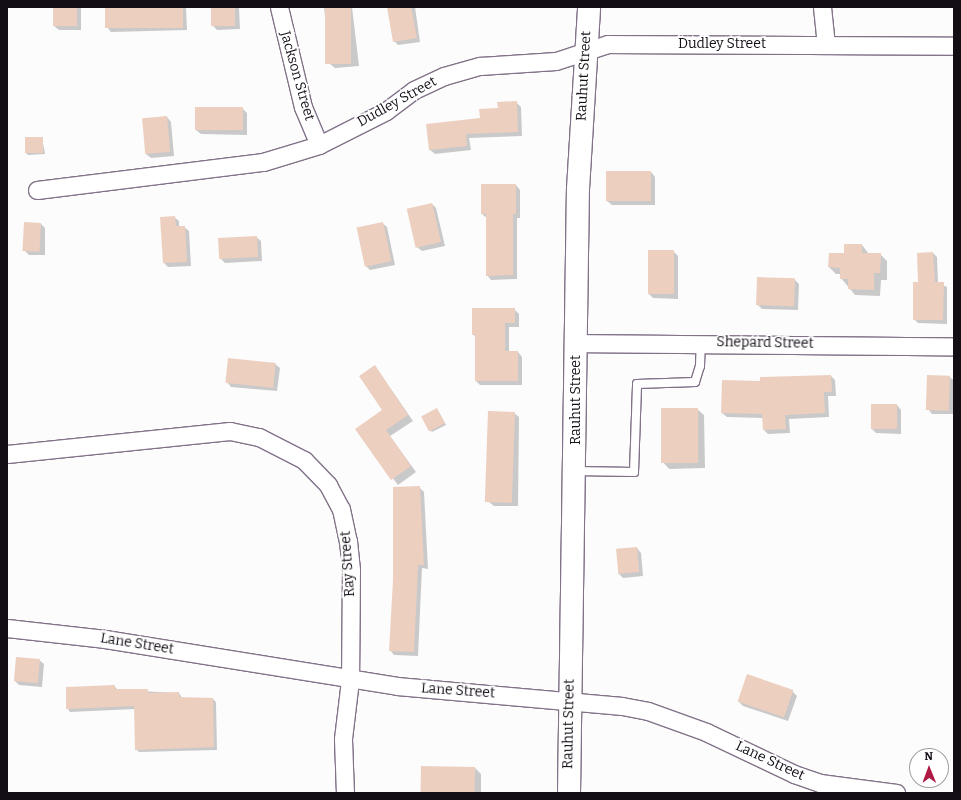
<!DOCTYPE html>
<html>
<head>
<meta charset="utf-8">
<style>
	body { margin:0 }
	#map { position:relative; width:961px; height:800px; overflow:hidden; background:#fcfcfc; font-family:Bitter,serif }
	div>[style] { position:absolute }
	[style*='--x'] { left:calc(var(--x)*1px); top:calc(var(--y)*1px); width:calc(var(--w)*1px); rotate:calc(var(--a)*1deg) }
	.shadow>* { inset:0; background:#0003 }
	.building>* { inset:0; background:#edcfc0; transform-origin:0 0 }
	.roads { filter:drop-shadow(1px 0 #827289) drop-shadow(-1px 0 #827289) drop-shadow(0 1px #827289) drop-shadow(0 -1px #827289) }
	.service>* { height:8px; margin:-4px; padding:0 4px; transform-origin:4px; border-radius:4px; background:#fff }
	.minor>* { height:17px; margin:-8.5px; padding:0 8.5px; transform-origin:8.5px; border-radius:8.5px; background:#fff }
	.secondary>* { height:22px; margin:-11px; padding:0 11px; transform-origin:11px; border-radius:11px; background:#fff }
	span { translate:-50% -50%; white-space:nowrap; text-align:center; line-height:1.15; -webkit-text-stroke:3.5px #fff; paint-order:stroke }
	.street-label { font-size:14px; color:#130d16 }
	.frame { position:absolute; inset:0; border:8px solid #130d16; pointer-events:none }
	.north { position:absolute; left:909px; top:748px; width:40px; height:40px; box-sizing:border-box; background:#fff; border:1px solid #a19ea2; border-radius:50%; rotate:359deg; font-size:11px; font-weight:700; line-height:16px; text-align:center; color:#130d16 }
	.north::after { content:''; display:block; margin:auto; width:14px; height:18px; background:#ae1a44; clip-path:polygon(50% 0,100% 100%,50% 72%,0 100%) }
</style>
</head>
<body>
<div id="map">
	<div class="shadow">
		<div style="clip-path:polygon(54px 7px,81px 7px,81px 30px,59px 30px,54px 26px)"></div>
		<div style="clip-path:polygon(106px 7px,186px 7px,187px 30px,111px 32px,107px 27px)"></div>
		<div style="clip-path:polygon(212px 7px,239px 7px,240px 29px,217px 30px,213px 26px)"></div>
		<div style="clip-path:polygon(324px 7px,352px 7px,359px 66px,335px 68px,330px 64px)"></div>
		<div style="clip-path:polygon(388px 7px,415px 7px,420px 42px,398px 45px,394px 41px)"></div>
		<div style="clip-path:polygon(516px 102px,521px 107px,522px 136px,469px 138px,471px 150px,435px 154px,430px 150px,499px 108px)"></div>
		<div style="clip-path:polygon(242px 108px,247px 113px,247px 135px,201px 134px,196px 130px)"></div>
		<div style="clip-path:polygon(167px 117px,171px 122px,174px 156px,151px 158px,146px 154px)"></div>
		<div style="clip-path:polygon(42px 138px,45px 154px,28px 155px,26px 153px)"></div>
		<div style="clip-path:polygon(651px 172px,655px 177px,655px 205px,612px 205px,607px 201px)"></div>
		<div style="clip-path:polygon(482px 185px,516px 185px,520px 190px,520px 218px,517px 218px,517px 279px,491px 280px,487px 275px,487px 218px,482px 214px)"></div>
		<div style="clip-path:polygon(432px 204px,436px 208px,445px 246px,422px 251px,417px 247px)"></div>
		<div style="clip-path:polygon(174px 217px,179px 221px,179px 227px,184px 227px,189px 231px,191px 266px,168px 267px,164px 263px,161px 218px)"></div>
		<div style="clip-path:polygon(382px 223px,387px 227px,395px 265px,370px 270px,366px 266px,358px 228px)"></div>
		<div style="clip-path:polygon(41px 224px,45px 228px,45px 255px,29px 255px,25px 251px)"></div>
		<div style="clip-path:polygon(256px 237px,261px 241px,262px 261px,225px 263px,220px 258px)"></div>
		<div style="clip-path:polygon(845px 245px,862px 245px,869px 254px,880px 254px,887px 261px,887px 280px,881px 280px,880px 296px,855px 295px,841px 278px,841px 274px,836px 274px,829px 267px,845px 254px)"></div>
		<div style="clip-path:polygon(673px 251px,678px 256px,678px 299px,653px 298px,649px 294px)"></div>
		<div style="clip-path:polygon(933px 253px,937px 257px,938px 283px,947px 287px,947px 324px,918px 323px,914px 319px,919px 283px)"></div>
		<div style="clip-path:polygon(758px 278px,794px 279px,799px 284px,798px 310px,762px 309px,758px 305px)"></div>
		<div style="clip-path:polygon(514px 309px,519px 314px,519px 327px,509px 327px,509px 352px,518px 352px,522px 357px,522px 385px,480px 385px,476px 381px,476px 338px,473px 334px)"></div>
		<div style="clip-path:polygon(275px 364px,280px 368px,277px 391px,231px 387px,227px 382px)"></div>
		<div style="clip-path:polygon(375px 366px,413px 421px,390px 436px,416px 472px,398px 485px,356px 430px,384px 410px)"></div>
		<div style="clip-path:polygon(831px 376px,835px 380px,836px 396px,828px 396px,829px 417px,789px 419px,790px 433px,768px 434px,764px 430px,763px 418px,727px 417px,722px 413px)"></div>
		<div style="clip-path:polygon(949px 377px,954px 380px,954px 414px,932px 414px,928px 409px)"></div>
		<div style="clip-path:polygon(897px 405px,901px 410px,901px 434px,876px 433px,872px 429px)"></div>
		<div style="clip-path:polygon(697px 409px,704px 415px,705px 468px,669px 469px,663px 462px)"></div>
		<div style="clip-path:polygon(438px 411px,446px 425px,432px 432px,430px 430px)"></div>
		<div style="clip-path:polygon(514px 413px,519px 417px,518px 506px,494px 506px,489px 502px)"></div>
		<div style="clip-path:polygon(419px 487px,424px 492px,428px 569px,422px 568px,418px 656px,394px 655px,390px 650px)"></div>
		<div style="clip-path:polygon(637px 548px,641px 553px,643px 576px,623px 578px,618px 573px)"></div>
		<div style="clip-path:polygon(39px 660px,44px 664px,42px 687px,19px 685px,14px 680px)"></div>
		<div style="clip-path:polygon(114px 686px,118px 690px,179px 693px,182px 698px,213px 699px,216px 702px,217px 750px,139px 752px,136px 749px,135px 709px,70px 712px,67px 708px)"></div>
		<div style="clip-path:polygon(792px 691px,797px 696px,788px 721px,743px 706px,738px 701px)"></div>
		<div style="clip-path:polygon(475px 768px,481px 774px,481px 793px,422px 793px)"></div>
	</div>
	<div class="building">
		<div style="left:53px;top:7px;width:24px;height:19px"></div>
		<div style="left:105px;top:7px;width:78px;height:21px"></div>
		<div style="left:211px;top:7px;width:24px;height:19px"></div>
		<div style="left:325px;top:7px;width:26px;height:57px"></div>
		<div style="clip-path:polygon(387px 7px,411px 7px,417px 38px,393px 42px)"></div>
		<div style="clip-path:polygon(517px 101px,518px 132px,466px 134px,467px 146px,429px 150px,426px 124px,480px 118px,479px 109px,498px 108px,497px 102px)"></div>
		<div style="left:195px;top:107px;width:48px;height:23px"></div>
		<div style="left:167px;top:116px;width:36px;height:25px;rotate:85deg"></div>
		<div style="left:43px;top:137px;width:16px;height:18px;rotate:90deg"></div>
		<div style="left:606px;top:171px;width:45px;height:30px"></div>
		<div style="clip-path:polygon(481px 184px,516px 184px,516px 214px,513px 214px,513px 275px,486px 276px,486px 214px,481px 214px)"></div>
		<div style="left:432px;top:203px;width:40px;height:26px;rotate:77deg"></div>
		<div style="clip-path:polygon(175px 216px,176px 226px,185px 226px,187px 262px,163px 263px,160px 217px)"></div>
		<div style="left:24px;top:222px;width:17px;height:29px;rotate:3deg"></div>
		<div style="left:383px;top:222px;width:40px;height:27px;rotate:78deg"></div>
		<div style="left:257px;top:236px;width:21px;height:39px;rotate:87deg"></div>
		<div style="clip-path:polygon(844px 244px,862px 244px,862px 253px,881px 253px,880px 273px,874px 273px,874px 290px,848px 289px,848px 279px,840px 279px,840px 268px,828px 267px,829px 253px,844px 253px)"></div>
		<div style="left:648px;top:250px;width:26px;height:44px"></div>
		<div style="clip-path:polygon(933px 252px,935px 282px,944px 282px,943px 320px,913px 320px,913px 282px,918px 282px,917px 253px)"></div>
		<div style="left:757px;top:277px;width:38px;height:28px;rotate:2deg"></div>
		<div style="clip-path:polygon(472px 308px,515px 308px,515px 323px,505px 323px,505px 351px,518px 351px,518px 381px,475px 381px,475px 335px,472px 335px)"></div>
		<div style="left:228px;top:358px;width:48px;height:25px;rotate:6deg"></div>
		<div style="clip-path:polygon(375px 365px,408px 415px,386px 430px,411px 466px,391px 480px,355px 429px,382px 410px,359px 376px)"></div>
		<div style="clip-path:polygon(831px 375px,832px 392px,824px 392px,825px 413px,785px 415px,786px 429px,763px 430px,762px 414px,721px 413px,722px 380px,760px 381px,760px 377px)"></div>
		<div style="left:927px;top:375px;width:23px;height:35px;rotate:2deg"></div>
		<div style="left:871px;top:404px;width:26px;height:25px"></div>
		<div style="left:437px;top:408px;width:17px;height:18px;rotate:62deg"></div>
		<div style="left:661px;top:408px;width:37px;height:55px"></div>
		<div style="left:488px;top:411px;width:27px;height:91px;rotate:2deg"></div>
		<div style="clip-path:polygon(420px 486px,424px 565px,418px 565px,414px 652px,389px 651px,393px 580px,393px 487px)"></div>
		<div style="left:637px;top:547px;width:25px;height:21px;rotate:85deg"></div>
		<div style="left:16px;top:657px;width:24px;height:24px;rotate:5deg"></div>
		<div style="left:747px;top:674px;width:49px;height:29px;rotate:19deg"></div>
		<div style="clip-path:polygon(115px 685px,115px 689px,148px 689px,148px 693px,179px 692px,179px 697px,213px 698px,214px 747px,135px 750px,134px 706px,66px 709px,66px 687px)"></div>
		<div style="left:421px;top:766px;width:54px;height:27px;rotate:1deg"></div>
	</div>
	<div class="roads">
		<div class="service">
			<div style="--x:575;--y:471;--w:59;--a:1"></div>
			<div style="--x:634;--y:472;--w:88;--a:-88"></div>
			<div style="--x:637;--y:384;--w:58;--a:-2"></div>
			<div style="--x:695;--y:382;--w:17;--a:-73"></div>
			<div style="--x:700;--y:366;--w:23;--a:-88"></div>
		</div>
		<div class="minor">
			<div style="--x:279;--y:7;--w:103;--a:76.5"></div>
			<div style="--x:303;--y:107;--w:41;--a:67.2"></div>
			<div style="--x:822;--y:7;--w:38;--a:84"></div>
			<div style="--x:37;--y:190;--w:228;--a:-7.1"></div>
			<div style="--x:263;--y:162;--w:59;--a:-16.9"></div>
			<div style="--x:319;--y:145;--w:75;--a:-26.9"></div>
			<div style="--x:386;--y:111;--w:35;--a:-37"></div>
			<div style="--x:414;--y:90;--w:33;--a:-25"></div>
			<div style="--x:444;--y:76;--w:37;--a:-16"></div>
			<div style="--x:480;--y:66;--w:76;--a:-3.8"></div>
			<div style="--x:556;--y:61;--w:55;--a:-18.1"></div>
			<div style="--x:608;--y:44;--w:346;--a:0.3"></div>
			<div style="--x:575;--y:343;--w:379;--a:0.5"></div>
			<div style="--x:7;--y:454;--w:224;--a:-5.9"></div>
			<div style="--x:230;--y:431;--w:30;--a:12"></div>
			<div style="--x:259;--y:437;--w:51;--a:27.1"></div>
			<div style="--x:304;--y:460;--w:35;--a:46"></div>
			<div style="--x:328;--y:485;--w:27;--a:62"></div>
			<div style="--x:341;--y:509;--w:33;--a:78"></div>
			<div style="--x:348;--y:541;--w:29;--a:84"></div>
			<div style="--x:351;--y:570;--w:110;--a:90.5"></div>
			<div style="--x:350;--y:680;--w:59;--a:96.8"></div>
			<div style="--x:343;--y:739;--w:54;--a:87.9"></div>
			<div style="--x:7;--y:628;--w:99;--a:6.4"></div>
			<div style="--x:105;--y:639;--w:296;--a:9.1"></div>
			<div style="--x:397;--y:686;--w:226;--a:5.1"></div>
			<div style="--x:622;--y:706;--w:26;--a:11"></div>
			<div style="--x:648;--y:711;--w:62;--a:19.9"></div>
			<div style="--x:706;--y:732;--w:98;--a:25.5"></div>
			<div style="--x:794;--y:774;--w:28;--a:19"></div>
			<div style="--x:820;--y:783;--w:77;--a:7.5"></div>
		</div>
		<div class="secondary">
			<div style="--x:569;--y:793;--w:604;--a:-89.15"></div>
			<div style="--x:578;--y:189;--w:182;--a:-86.5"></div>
		</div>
	</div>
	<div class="street-label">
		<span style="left:722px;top:44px">Dudley Street</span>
		<span style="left:297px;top:76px;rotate:74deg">Jackson Street</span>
		<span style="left:584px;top:76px;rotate:-87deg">Rauhut Street</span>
		<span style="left:397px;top:102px;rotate:-29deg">Dudley Street</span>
		<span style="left:765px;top:343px;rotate:1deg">Shepard Street</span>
		<span style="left:576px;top:400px;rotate:-90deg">Rauhut Street</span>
		<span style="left:348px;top:564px;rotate:-94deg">Ray Street</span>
		<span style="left:137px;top:644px;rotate:9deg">Lane Street</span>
		<span style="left:458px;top:691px;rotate:4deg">Lane Street</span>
		<span style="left:569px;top:724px;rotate:-89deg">Rauhut Street</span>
		<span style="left:770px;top:761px;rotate:25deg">Lane Street</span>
	</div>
	<div class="frame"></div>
	<div class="north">N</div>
</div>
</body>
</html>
